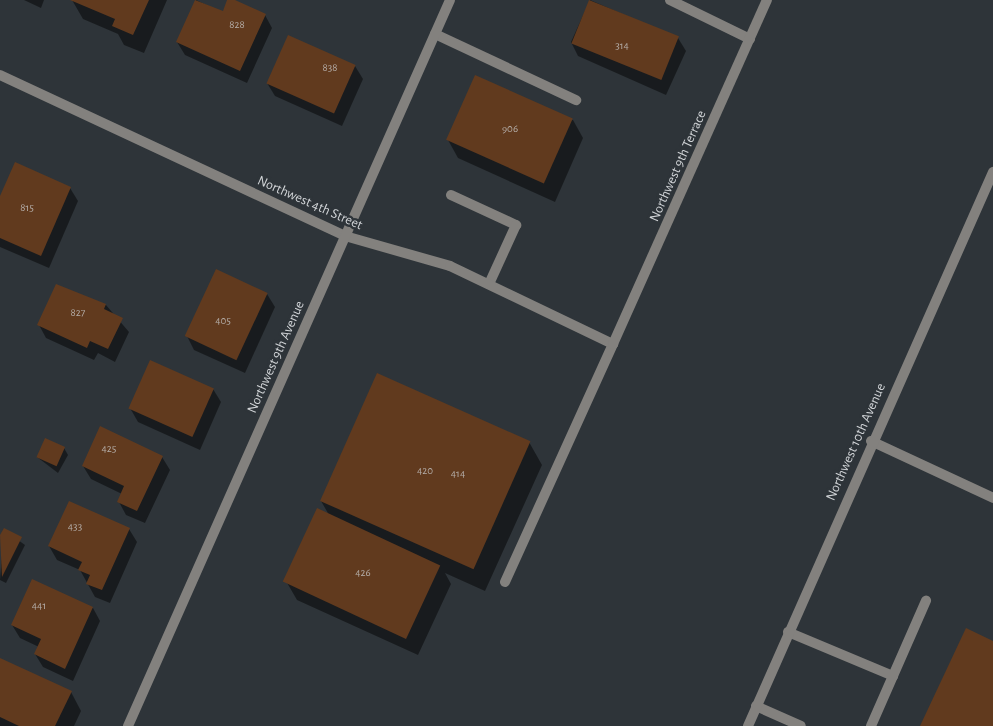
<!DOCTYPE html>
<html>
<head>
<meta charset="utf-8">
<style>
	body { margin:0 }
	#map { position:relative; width:993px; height:726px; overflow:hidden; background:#2e3439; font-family:"Alegreya Sans",sans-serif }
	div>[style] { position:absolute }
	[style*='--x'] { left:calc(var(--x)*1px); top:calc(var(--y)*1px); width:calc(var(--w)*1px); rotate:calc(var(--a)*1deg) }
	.shadow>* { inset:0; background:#0007 }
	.building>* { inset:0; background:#613a1e; transform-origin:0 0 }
	.lane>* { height:10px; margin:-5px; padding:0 5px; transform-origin:5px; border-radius:5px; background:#83817e }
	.street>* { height:10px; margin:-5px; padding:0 5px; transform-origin:5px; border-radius:5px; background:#83817e }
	span { translate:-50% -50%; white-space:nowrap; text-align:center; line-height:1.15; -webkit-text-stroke:5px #2e3439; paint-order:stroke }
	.number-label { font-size:11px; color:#b5aea9 }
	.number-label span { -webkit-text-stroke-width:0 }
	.street-label { font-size:14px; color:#d1d4d7 }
</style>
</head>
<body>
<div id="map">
	<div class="shadow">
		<div style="clip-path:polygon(24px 0,44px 0,41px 8px)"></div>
		<div style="clip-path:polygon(72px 0,167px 0,144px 53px,124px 45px,118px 34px,83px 19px)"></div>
		<div style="clip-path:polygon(196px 0,223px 13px,232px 0,265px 15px,272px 28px,247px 83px,185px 55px,177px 42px)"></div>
		<div style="clip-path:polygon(590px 0,678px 38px,686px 51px,666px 95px,578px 56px,571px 42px)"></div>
		<div style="clip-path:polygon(355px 66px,363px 79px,342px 126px,275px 96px,267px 83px)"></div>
		<div style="clip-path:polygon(573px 120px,583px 138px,555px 202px,458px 158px,448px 140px)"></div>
		<div style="clip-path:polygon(70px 188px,78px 201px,49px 268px,0 247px,0 199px)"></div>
		<div style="clip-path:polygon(267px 294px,275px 307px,245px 373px,194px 350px,187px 336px)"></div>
		<div style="clip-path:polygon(106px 305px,129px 332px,115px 362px,98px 353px,94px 360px,46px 338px,39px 325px)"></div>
		<div style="clip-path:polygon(213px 389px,221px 402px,200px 450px,138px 422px,130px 408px)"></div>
		<div style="clip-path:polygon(529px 442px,542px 465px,485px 591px,445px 573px,451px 584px,418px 655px,297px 600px,286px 581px,329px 515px,321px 501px)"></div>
		<div style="clip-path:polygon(64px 448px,68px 455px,58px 473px,37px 457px)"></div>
		<div style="clip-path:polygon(162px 457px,170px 470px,145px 523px,126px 515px,119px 502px,122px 494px,91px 479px,83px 466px)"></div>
		<div style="clip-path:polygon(129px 529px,137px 542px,110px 603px,95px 597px,80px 570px,57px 560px,49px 546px)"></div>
		<div style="clip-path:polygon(4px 530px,25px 545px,6px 583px,0 580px)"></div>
		<div style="clip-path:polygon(93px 608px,100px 621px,73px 681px,43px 667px,35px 654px,39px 647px,20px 638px,12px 625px)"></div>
		<div style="clip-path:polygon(0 659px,71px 692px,81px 711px,74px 726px,0 726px)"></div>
	</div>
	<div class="building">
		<div style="clip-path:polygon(70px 0,149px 0,133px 35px,112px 26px,115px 19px)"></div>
		<div style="clip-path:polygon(195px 0,223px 11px,227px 0,235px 0,266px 14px,240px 71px,176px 42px)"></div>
		<div style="left:589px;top:0;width:97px;height:47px;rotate:22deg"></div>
		<div style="left:288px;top:35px;width:74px;height:53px;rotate:24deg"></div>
		<div style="left:475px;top:75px;width:107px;height:71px;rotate:24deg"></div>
		<div style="clip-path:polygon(15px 162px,71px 187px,41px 256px,0 238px,0 196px)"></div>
		<div style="left:216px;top:269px;width:57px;height:74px;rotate:25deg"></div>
		<div style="clip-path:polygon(56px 284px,106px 304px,104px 309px,123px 318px,108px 349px,90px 341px,87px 348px,37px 325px)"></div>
		<div style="left:150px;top:360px;width:70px;height:53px;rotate:24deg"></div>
		<div style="left:377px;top:373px;width:168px;height:140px;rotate:24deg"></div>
		<div style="clip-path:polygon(100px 426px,163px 456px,137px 511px,117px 502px,124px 486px,82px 466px)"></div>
		<div style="left:45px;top:438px;width:22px;height:21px;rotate:24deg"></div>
		<div style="clip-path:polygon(69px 501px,130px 528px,102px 590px,86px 584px,90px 575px,78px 570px,82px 562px,48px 546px)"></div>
		<div style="left:317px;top:508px;width:136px;height:81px;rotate:25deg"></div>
		<div style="clip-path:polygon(4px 528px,22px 537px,2px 577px,0 535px)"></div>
		<div style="clip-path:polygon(32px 579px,93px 607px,65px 669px,34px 654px,41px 639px,11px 625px)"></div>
		<div style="clip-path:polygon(966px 628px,993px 641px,993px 726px,920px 726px)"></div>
		<div style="clip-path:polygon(0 658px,72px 691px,55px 726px,19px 726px,0 717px)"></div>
	</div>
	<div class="lane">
		<div style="--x:670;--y:0;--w:89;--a:26"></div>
		<div style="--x:435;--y:34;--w:156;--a:25.1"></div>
		<div style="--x:451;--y:195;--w:72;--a:24.8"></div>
		<div style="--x:516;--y:225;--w:65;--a:114.6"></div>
		<div style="--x:505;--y:582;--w:261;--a:-65.6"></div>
		<div style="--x:788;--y:632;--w:114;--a:22.7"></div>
		<div style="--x:756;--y:706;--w:49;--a:24"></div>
		<div style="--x:871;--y:726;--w:137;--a:-66.3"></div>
	</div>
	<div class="street">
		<div style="--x:0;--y:75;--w:381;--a:25"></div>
		<div style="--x:345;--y:236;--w:109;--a:15.9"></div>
		<div style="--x:450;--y:266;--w:181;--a:25.6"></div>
		<div style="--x:613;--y:344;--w:377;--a:-65.9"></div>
		<div style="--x:871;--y:441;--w:135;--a:25"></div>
		<div style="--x:128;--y:726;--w:794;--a:-66.08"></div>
		<div style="--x:748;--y:726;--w:606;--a:-66.14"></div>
	</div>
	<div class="number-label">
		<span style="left:237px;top:25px">828</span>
		<span style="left:622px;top:46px">314</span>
		<span style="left:330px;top:68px">838</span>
		<span style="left:510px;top:129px">906</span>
		<span style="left:27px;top:208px">815</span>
		<span style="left:78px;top:313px">827</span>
		<span style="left:223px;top:321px">405</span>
		<span style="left:109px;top:449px">425</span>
		<span style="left:425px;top:471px">420</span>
		<span style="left:458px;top:474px">414</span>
		<span style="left:75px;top:527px">433</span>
		<span style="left:363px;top:573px">426</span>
		<span style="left:39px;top:606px">441</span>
	</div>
	<div class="street-label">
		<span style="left:678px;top:166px;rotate:-66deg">Northwest 9th Terrace</span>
		<span style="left:310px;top:203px;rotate:24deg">Northwest 4th Street</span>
		<span style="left:276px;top:357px;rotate:-66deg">Northwest 9th Avenue</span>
		<span style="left:856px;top:442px;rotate:-66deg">Northwest 10th Avenue</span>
	</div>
</div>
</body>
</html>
